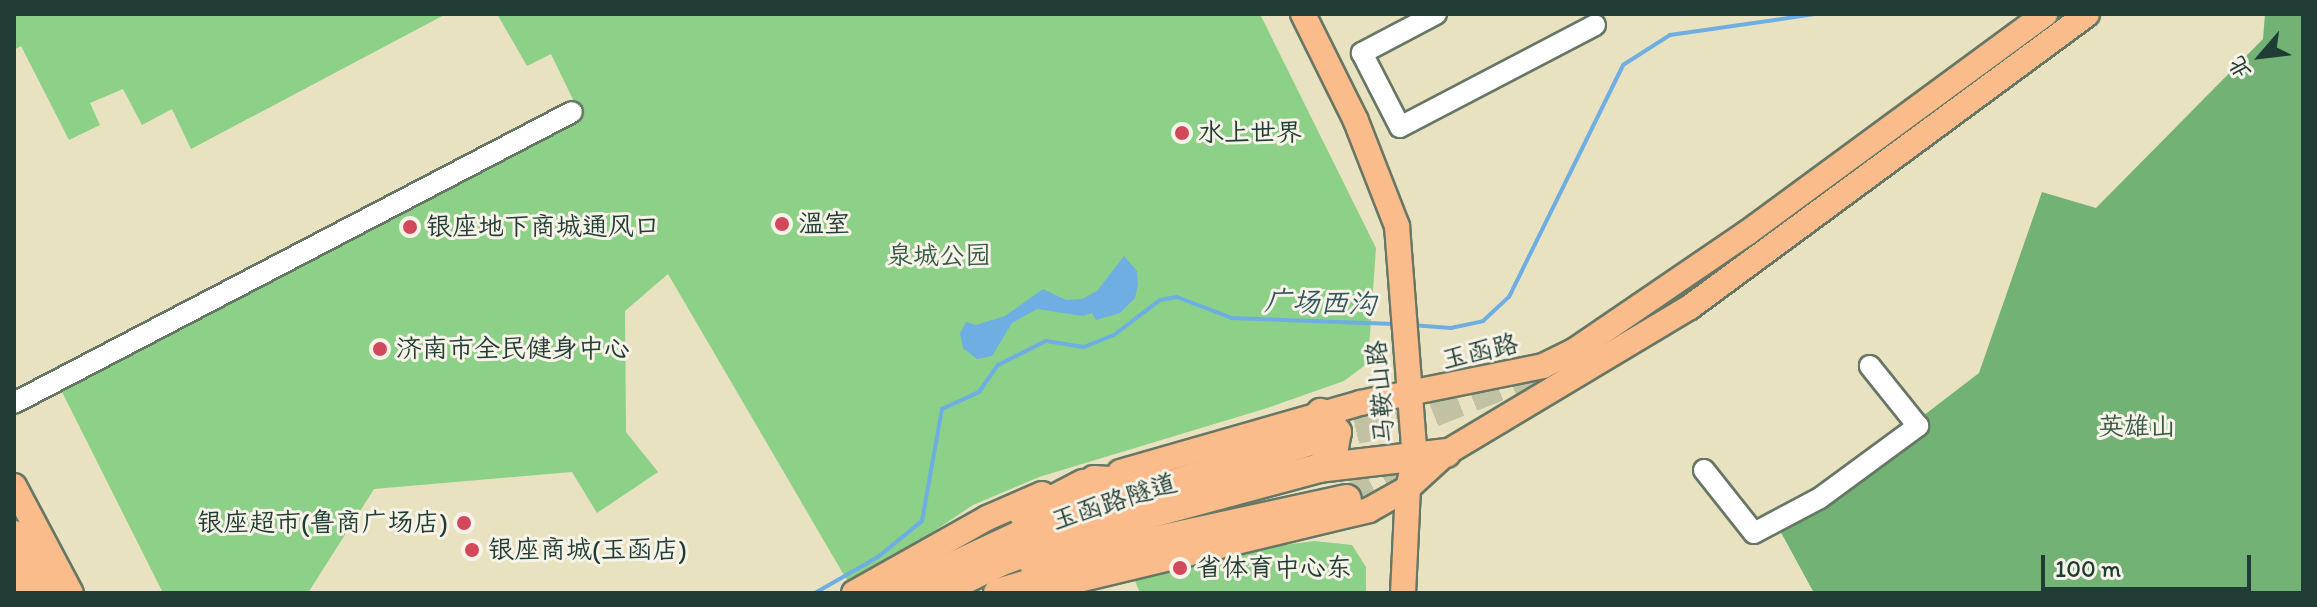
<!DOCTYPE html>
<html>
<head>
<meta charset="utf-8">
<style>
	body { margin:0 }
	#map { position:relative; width:2317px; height:607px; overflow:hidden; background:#e9e2c0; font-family:Itim,"LXGW WenKai TC",sans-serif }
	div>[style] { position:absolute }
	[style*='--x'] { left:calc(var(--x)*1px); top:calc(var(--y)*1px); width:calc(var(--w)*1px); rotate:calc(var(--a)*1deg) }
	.green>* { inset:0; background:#8dd088 }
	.forest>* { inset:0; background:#72b274 }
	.water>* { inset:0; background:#6faee2 }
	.stream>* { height:4px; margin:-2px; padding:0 2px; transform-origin:2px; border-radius:2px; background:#6faee2 }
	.highway-tunnel>* { height:28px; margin-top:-14px; transform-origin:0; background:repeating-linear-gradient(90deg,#c1c1a4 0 28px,transparent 0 42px) }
	.roads { filter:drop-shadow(2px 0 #667765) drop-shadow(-2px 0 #667765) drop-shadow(0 2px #667765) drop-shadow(0 -2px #667765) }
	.minor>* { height:20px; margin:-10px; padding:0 10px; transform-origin:10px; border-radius:10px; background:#fff }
	.major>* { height:24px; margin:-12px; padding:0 12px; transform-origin:12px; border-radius:12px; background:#fabc8b }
	.highway>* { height:28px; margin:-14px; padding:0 14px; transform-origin:14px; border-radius:14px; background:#fabc8b }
	.dots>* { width:22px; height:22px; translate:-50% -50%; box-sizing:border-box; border:4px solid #f7f3e8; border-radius:50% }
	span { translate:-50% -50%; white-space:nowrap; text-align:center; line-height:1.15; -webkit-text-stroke:6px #f7f3e8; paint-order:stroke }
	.poi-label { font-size:26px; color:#1f3d34 }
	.left { translate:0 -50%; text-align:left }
	.right { translate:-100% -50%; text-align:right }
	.park-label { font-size:26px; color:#355a45 }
	.street-label { font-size:26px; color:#1f3d34 }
	.water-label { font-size:28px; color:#335960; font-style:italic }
	.frame { position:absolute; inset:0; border:16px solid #1f3d34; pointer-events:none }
	.north { position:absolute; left:2221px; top:16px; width:80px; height:80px; -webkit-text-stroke:6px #f7f3e8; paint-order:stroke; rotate:242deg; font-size:22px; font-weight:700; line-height:32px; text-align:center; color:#1f3d34 }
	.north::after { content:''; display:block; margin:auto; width:28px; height:36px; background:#1f3d34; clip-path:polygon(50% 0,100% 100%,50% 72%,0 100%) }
	.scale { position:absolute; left:2041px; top:555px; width:210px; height:36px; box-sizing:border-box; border:4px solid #1f3d34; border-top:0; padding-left:10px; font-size:24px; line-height:28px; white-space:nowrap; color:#1f3d34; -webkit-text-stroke:6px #f7f3e8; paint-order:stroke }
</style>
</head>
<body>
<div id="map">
	<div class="green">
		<div style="clip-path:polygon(14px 14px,446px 14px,191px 149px,172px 109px,142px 125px,123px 89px,90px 103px,100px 125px,69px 140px,21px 46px,14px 50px)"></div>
		<div style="clip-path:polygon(497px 14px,1260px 14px,1376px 248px,1368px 363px,1344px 381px,1264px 409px,1039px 477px,973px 505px,879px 568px,848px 582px,668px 274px,625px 311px,626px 432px,658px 472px,597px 513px,572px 472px,374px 489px,308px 593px,163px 593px,60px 388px,580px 114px,551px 54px,527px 66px)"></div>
		<div style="clip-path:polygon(1314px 541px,1352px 545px,1366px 567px,1366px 593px,1140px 593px,1129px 566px)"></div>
	</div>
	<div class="forest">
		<div style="clip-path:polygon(2265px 14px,2303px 14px,2303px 593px,1814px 593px,1778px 527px,1979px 373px,2042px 192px,2096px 208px,2263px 39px)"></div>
	</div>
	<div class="water">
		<div style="clip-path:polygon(1124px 256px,1137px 271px,1138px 285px,1135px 298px,1120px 313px,1096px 320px,1092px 313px,1083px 316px,1037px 309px,1012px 323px,992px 356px,977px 359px,963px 348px,960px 333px,966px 322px,976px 325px,1005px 316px,1043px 289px,1066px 300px,1082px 299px,1097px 291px)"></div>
	</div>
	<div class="stream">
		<div style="--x:1411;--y:325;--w:40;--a:4.3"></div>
		<div style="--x:1451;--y:328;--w:33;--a:-12"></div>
		<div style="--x:1483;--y:321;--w:35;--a:-43"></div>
		<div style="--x:1509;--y:297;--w:258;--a:-63.8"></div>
		<div style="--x:1623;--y:65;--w:56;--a:-32.6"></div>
		<div style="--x:1670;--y:35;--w:148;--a:-8.2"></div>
		<div style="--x:815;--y:593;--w:73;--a:-29.7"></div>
		<div style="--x:878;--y:557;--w:57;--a:-39.3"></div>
		<div style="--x:922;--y:521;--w:114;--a:-79.9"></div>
		<div style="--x:942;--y:409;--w:41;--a:-24.7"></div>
		<div style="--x:979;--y:392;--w:33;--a:-55"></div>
		<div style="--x:998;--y:365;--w:54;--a:-26.6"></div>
		<div style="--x:1046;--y:341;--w:38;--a:9"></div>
		<div style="--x:1084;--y:347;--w:32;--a:-22"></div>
		<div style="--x:1114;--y:335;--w:58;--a:-37.3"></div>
		<div style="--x:1160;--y:300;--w:17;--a:-10"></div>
		<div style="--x:1177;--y:297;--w:59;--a:20.9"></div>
		<div style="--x:1232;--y:318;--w:162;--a:2.1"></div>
	</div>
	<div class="highway-tunnel">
		<div style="--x:1315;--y:439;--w:121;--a:-12.4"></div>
		<div style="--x:1433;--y:413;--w:106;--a:-21.5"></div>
		<div style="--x:1347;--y:499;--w:95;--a:-26.8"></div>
	</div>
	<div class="roads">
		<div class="minor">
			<div style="--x:1436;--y:14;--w:84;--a:152.2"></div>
			<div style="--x:1362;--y:53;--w:83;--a:62.8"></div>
			<div style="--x:1400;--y:127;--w:220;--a:-27.6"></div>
			<div style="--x:14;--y:403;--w:629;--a:-27.54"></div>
			<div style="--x:1704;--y:470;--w:80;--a:51.6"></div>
			<div style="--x:1754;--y:533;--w:75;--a:-27.9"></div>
			<div style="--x:1820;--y:498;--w:122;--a:-36.3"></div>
			<div style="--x:1918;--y:426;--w:77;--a:-128.7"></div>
		</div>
		<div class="major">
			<div style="--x:1303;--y:14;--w:119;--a:63.6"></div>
			<div style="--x:1356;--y:121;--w:113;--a:68.7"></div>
			<div style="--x:1397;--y:226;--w:233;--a:85.6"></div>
			<div style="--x:1415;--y:458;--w:31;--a:103"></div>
			<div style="--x:1408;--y:488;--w:105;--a:92.7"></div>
			<div style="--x:1120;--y:472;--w:250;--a:-16"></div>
			<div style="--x:1360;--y:403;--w:187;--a:-11.4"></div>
			<div style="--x:1543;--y:366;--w:34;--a:-26"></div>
			<div style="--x:1574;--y:351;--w:209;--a:-34.3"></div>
			<div style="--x:1747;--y:233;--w:370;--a:-36.3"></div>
			<div style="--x:14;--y:486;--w:121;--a:62"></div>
			<div style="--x:1045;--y:588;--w:333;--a:-13.5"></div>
			<div style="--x:1369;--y:510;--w:45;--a:-29.4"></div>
			<div style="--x:1408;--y:488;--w:52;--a:-42.6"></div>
			<div style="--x:1446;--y:453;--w:284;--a:-30.9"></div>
			<div style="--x:1690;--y:307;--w:493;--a:-36.4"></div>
			<div style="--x:854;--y:593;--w:153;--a:-29.4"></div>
			<div style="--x:987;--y:518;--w:60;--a:-23.6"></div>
		</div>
		<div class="highway">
			<div style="--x:1319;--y:468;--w:16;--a:-35"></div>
			<div style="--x:1332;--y:459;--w:27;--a:-80"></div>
			<div style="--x:1337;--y:432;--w:25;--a:-130"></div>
			<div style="--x:1094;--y:480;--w:29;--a:4"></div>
			<div style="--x:1123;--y:482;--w:30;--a:-12"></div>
			<div style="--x:1024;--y:515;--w:67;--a:-27.7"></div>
			<div style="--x:14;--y:535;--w:66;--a:61.1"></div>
			<div style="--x:1035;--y:567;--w:319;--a:-12.3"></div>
			<div style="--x:14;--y:576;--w:20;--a:60"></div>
			<div style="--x:896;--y:593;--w:160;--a:-25.1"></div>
			<div style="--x:1041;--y:525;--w:286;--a:-17.3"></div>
			<div style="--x:937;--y:593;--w:72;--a:-26.2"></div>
			<div style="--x:1002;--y:561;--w:85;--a:-19.9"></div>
			<div style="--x:1082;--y:532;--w:245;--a:-15.1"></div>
			<div style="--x:1319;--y:468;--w:128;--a:-6.7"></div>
			<div style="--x:998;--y:593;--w:67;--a:-16.5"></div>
		</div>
	</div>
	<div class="dots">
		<div style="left:1182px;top:133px;background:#d1495b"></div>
		<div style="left:782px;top:224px;background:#d1495b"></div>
		<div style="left:410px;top:227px;background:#d1495b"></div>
		<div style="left:380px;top:349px;background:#d1495b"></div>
		<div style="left:464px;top:523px;background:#d1495b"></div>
		<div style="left:472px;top:550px;background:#d1495b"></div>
		<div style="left:1180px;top:568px;background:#d1495b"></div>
	</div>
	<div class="poi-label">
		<span class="left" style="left:1198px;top:133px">水上世界</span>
		<span class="left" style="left:798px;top:224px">温室</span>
		<span class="left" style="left:426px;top:227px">银座地下商城通风口</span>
		<span class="left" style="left:396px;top:349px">济南市全民健身中心</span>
		<span class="right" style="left:448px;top:523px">银座超市(鲁商广场店)</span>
		<span class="left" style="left:488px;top:550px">银座商城(玉函店)</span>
		<span class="left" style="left:1196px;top:568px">省体育中心东</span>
	</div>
	<div class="park-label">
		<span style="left:939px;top:256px">泉城公园</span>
		<span style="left:2137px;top:427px">英雄山</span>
	</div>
	<div class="street-label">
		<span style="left:1480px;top:352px;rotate:-13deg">玉函路</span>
		<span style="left:1381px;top:392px;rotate:-95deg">马鞍山路</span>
		<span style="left:1114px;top:502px;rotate:-18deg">玉函路隧道</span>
	</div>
	<div class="water-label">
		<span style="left:1320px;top:302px;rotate:2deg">广场西沟</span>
	</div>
	<div class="frame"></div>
	<div class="north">北</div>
	<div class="scale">100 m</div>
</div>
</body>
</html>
